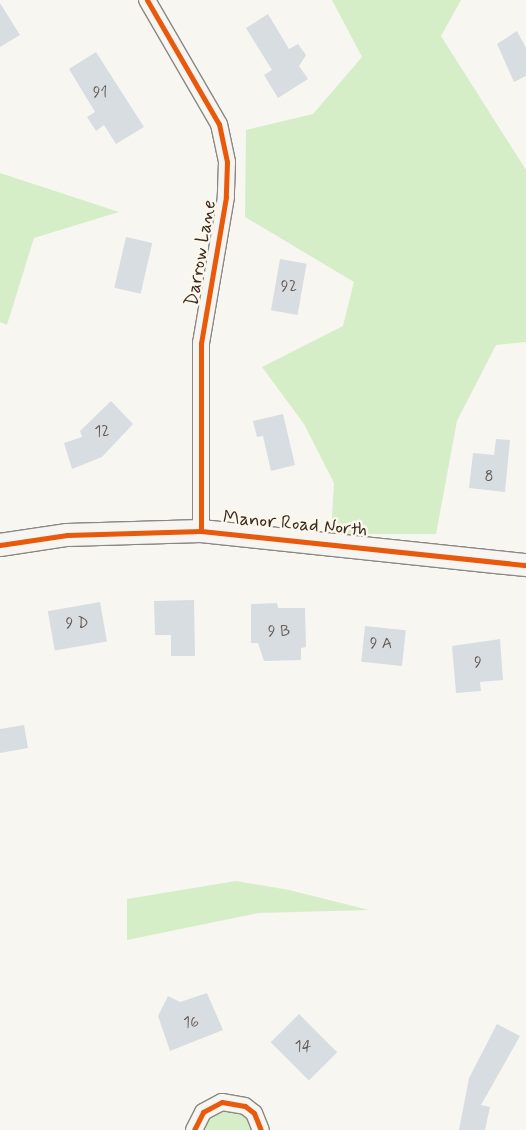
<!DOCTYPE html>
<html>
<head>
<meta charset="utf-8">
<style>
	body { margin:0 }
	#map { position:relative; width:526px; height:1130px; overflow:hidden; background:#f8f6f0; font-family:Mynerve,sans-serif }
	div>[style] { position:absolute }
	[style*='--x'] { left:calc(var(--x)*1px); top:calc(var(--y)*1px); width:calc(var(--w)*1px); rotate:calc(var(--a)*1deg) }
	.green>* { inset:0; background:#d5eec7 }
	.building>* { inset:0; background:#d8dde2; transform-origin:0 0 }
	.roads { filter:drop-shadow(1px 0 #8b8781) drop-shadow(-1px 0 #8b8781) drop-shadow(0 1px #8b8781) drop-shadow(0 -1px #8b8781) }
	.street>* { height:16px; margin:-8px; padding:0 8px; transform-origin:8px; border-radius:8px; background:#f6f5f1 }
	.secondary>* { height:22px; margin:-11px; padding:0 11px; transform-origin:11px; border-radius:11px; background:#f6f5f1 }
	.cycleway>* { height:5px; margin:-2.5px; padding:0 2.5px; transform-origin:2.5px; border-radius:2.5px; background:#e8590c }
	span { translate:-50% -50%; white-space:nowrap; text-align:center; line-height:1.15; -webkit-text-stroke:5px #fbf7ec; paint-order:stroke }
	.number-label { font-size:16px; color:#62574f }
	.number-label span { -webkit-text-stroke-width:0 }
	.street-label { font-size:19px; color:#3b2a1e }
</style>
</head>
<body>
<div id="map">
	<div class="green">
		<div style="clip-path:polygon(332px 0,461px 0,441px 36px,526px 170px,526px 342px,496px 345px,457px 421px,436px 534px,331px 534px,334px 483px,304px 424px,262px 367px,343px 326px,354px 282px,245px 217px,246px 130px,313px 114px,362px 57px)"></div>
		<div style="clip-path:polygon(0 173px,119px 212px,34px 238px,7px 325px,0 322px)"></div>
		<div style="clip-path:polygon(236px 881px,289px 890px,369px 910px,259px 913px,127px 940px,127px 899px)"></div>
		<div style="clip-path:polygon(218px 1108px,245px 1113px,255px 1130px,200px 1130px,203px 1121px)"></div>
	</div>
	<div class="building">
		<div style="clip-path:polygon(0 3px,20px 35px,0 47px)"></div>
		<div style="clip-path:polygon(268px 14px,289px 49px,298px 44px,306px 55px,299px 66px,308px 79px,278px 98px,264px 75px,272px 70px,246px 28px)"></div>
		<div style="clip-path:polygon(517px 31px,526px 48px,526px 76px,514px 82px,497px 44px)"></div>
		<div style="clip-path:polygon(96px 52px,144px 127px,116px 144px,104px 125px,96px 131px,87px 117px,95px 112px,69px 69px)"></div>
		<div style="left:126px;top:237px;width:27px;height:52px;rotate:13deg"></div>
		<div style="left:280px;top:259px;width:27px;height:52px;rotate:10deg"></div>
		<div style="clip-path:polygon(111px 401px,133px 424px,102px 457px,72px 469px,64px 443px,82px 437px,80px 431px)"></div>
		<div style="clip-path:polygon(283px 414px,295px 465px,271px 471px,263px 436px,257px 437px,253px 421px)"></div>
		<div style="clip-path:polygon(496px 439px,510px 440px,505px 492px,469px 488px,473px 453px,494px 455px)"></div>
		<div style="clip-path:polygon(194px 600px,195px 656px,171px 656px,171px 635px,155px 635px,154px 601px)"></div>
		<div style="left:100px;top:602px;width:40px;height:53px;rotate:80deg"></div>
		<div style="clip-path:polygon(277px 603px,278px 608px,305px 608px,306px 647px,301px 648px,301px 660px,264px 661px,258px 643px,251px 643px,251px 604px)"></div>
		<div style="left:365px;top:626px;width:41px;height:36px;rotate:6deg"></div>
		<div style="clip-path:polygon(500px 639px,503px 680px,480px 682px,481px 691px,456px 693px,452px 646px)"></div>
		<div style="clip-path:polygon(24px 725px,28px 748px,0 753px,0 729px)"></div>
		<div style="clip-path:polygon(207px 993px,223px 1030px,170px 1051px,158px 1016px,168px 996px,180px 1002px)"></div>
		<div style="left:299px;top:1014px;width:54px;height:40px;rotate:45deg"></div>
		<div style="clip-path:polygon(497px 1024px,520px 1036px,481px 1105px,490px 1107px,485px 1130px,459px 1130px,469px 1078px)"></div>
	</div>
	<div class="roads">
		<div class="street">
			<div style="--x:147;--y:0;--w:143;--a:59.9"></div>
			<div style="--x:219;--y:124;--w:39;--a:78"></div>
			<div style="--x:227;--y:162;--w:35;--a:92"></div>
			<div style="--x:226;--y:197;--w:148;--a:99.7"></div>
			<div style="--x:201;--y:343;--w:188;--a:90"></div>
			<div style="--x:194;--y:1130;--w:20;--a:-63"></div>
			<div style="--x:203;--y:1112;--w:21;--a:-28"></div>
			<div style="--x:222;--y:1102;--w:23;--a:10"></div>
			<div style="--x:245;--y:1106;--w:11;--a:38"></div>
			<div style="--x:254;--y:1113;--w:18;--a:68"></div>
		</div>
		<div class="secondary">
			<div style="--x:0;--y:545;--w:68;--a:-8.5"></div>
			<div style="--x:67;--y:535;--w:134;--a:-1.7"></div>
			<div style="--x:201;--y:531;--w:327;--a:6"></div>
		</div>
	</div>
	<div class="cycleway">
		<div style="--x:147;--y:0;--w:143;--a:59.9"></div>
		<div style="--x:219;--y:124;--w:39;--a:78"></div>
		<div style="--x:227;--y:162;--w:35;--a:92"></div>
		<div style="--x:226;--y:197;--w:148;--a:99.7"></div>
		<div style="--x:201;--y:343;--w:188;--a:90"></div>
		<div style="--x:0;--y:545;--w:68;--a:-8.5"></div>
		<div style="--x:67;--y:535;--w:134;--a:-1.7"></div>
		<div style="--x:201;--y:531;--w:327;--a:6"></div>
		<div style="--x:194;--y:1130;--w:20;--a:-63"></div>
		<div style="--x:203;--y:1112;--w:21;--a:-28"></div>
		<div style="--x:222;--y:1102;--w:23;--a:10"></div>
		<div style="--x:245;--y:1106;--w:11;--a:38"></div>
		<div style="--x:254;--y:1113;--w:18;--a:68"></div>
	</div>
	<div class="number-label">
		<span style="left:100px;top:93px">91</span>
		<span style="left:289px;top:287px">92</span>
		<span style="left:102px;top:432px">12</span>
		<span style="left:489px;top:477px">8</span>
		<span style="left:77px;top:624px">9 D</span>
		<span style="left:279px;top:632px">9 B</span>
		<span style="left:381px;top:644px">9 A</span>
		<span style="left:478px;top:663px">9</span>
		<span style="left:191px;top:1023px">16</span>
		<span style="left:303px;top:1047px">14</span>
	</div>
	<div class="street-label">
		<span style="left:201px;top:253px;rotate:-80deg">Darrow Lane</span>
		<span style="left:295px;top:524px;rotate:5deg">Manor Road North</span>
	</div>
</div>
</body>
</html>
